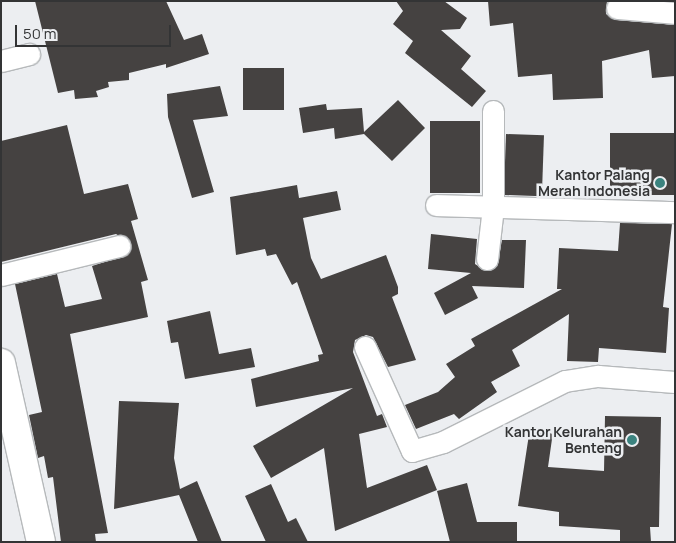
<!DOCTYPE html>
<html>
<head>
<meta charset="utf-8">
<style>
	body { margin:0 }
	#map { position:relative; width:676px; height:543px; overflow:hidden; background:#eceef1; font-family:Manrope,sans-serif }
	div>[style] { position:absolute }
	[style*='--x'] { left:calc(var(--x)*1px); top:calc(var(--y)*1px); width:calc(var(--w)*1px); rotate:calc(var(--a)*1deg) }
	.building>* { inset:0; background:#454241; transform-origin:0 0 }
	.roads { filter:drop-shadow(1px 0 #b6b9bb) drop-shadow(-1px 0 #b6b9bb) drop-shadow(0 1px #b6b9bb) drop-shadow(0 -1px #b6b9bb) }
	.minor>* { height:21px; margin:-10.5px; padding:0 10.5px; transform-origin:10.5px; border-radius:10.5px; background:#fff }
	.secondary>* { height:28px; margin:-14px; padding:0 14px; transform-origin:14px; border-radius:14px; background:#fff }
	.dots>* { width:14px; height:14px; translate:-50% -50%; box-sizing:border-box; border:2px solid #eceef1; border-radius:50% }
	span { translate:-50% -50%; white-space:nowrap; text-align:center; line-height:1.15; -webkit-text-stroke:5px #eceef1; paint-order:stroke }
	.poi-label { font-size:14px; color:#333435; font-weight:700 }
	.right { translate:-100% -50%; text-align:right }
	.frame { position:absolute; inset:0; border:2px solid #333435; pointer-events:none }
	.scale { position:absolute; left:15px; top:25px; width:156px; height:22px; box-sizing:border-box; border:2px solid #333435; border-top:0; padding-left:6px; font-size:15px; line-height:18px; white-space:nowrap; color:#333435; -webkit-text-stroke:4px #eceef1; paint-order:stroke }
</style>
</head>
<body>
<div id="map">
	<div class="building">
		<div style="clip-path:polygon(35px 1px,166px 1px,184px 40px,202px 34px,209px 54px,166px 68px,166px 64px,129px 73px,129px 80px,108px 82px,109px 87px,96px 91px,98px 97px,75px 99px,74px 90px,58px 93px)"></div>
		<div style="clip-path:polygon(396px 1px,444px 1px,467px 18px,460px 29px,441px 30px,471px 56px,461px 69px,486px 91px,472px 107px,405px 53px,413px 41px,393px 24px,403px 11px)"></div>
		<div style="clip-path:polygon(488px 1px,607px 1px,606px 14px,615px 20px,675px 25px,675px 76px,652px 78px,649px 50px,602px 61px,603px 98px,553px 100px,552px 74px,518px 77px,513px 23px,490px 26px)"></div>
		<div style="left:243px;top:68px;width:41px;height:42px"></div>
		<div style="clip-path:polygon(220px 86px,228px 116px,193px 120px,214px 192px,192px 198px,168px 117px,167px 94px)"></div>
		<div style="clip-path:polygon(398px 100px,425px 128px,392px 161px,364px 134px,335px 139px,334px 128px,303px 133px,299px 108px,326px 104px,327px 110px,362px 108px,364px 132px)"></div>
		<div style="left:430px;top:121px;width:50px;height:72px"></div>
		<div style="clip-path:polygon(67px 125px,84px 194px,128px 184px,138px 219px,131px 221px,148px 280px,141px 282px,148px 317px,70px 334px,108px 533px,95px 534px,96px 542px,61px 542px,53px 477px,48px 478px,44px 456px,38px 458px,29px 415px,42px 412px,15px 284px,57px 274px,65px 307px,102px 299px,92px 266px,127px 255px,131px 243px,116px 234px,1px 262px,1px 141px)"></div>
		<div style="left:610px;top:133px;width:65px;height:62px"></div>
		<div style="left:506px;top:134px;width:38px;height:61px;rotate:2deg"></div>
		<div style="clip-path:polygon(297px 185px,299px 198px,337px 191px,341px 210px,303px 218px,311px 258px,321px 279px,386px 255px,398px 287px,398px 294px,392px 297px,416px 360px,388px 367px,373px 337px,366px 335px,355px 340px,353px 352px,377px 416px,382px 414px,387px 427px,359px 434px,367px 488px,427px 465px,437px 490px,335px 531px,324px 448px,271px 478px,253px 446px,353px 388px,256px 407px,251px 379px,319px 361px,318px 355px,323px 354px,297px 282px,292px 285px,276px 254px,267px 256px,265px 249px,236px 255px,230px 197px)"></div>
		<div style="clip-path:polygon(620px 223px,672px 224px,663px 307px,669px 308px,666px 353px,599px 348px,598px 362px,567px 361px,569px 314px,512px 350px,520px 366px,491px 382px,497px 392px,459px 419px,454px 414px,416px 429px,405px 405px,438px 392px,455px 377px,446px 364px,475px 346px,471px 339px,562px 289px,557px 289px,559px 248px,618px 251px)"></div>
		<div style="clip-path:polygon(431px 234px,477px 239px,475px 264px,486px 271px,497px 266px,502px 240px,526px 240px,524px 288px,472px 286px,478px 298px,445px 315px,434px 293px,471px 273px,428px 269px)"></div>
		<div style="clip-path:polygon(210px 311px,219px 354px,251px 348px,255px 367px,185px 379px,178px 342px,171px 343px,167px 321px)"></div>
		<div style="clip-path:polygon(119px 401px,179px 403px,174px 458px,180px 489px,197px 481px,222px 542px,198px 542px,179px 495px,114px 509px)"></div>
		<div style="clip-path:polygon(605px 416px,661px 417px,659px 527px,650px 527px,651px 542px,620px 542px,620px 530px,559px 526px,559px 512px,518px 506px,530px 428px,553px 432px,548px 467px,604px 471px)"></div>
		<div style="clip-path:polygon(467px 483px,477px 522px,517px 522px,517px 542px,450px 542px,437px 491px)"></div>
		<div style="clip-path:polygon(271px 484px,288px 522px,296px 518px,308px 542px,266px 542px,245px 496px)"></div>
	</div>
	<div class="roads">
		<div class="minor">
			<div style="--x:617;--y:8;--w:58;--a:4.9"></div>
			<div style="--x:1;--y:61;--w:29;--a:-14"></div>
			<div style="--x:436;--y:205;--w:239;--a:1.7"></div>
			<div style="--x:487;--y:259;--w:52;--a:-83.4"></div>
			<div style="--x:493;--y:207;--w:96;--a:-90"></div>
			<div style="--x:1;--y:275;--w:122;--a:-13.8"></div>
			<div style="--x:365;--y:347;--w:114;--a:65.7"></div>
			<div style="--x:412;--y:451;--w:32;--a:-16"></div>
			<div style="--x:443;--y:442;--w:136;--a:-26.6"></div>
			<div style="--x:565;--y:381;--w:33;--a:-9"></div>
			<div style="--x:598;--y:376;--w:77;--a:4.5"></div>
		</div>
		<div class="secondary">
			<div style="--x:1;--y:363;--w:183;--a:77.4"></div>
		</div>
	</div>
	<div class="dots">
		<div style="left:660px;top:183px;background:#3b837f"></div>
		<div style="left:632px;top:440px;background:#3b837f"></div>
	</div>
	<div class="poi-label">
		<span class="right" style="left:650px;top:183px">Kantor Palang<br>Merah Indonesia</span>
		<span class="right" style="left:622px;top:440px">Kantor Kelurahan<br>Benteng</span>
	</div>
	<div class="frame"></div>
	<div class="scale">50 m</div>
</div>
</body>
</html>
